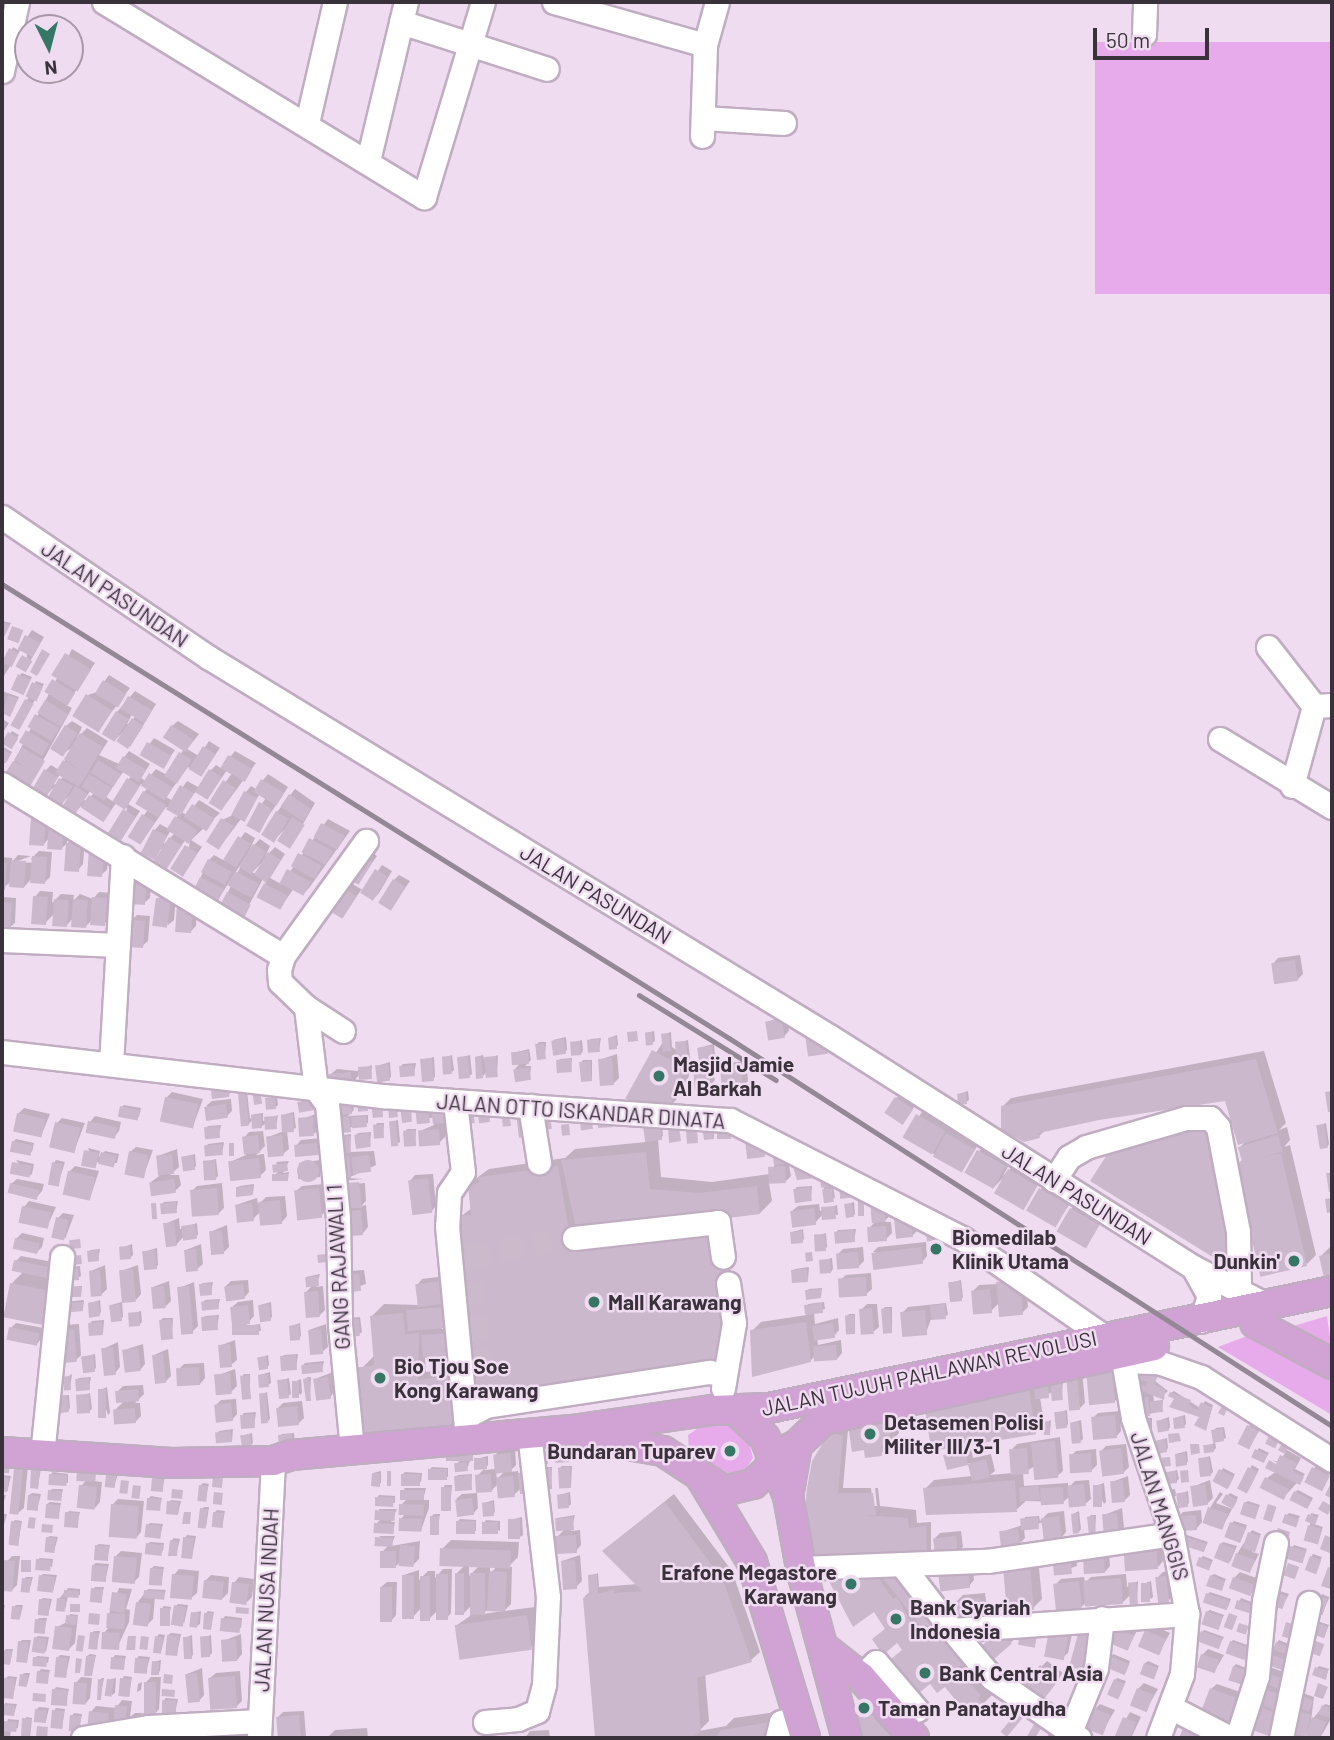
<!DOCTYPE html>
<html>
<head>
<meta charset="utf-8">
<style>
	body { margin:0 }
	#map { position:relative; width:1334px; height:1740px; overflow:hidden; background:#f0dcf1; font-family:Barlow,sans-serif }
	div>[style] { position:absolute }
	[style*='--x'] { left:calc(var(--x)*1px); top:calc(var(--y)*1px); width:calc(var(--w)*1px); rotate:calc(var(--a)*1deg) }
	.green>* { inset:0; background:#e7aaeb; transform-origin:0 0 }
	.shadow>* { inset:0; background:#0003; transform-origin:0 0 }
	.building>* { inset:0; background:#cbb8cc; transform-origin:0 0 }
	.round { border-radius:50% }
	.minor-tunnel>* { height:23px; margin-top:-11.5px; transform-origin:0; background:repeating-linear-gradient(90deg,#cbbacc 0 23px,transparent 0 34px) }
	.roads { filter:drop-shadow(2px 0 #c0adc1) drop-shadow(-2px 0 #c0adc1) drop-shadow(0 2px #c0adc1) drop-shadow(0 -2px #c0adc1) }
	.minor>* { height:23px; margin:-11.5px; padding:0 11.5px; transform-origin:11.5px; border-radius:11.5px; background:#fff }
	.major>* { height:28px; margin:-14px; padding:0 14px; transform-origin:14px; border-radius:14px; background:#d1a3d4 }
	.rail>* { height:4.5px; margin:-2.25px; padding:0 2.25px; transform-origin:2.25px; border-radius:2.25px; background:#958896 }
	.dots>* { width:19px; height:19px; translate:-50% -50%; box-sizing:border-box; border:4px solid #f0dcf1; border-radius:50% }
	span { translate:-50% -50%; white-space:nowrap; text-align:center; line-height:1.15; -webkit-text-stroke:5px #f0dcf1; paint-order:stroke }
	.street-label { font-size:21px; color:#39323a }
	.poi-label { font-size:21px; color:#39323a; font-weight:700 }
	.left { translate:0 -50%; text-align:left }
	.right { translate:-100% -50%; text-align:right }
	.frame { position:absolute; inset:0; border:4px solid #39323a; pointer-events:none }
	.north { position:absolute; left:14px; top:14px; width:70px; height:70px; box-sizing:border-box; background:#f0dcf1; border:2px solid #a798a8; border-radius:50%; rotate:174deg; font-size:19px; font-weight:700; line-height:28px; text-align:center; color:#39323a }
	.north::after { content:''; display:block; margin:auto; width:24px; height:32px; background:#357665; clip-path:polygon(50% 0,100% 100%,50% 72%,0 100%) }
	.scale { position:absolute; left:1093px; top:28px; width:116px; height:32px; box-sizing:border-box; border:4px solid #39323a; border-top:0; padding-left:9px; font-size:21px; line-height:24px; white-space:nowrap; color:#39323a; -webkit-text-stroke:5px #f0dcf1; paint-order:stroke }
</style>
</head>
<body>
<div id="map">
	<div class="green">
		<div style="left:1332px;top:42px;width:252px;height:237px;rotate:90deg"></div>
		<div style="clip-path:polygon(1327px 1316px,1332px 1351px,1287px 1328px)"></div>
		<div style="clip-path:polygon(1255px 1333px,1332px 1376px,1332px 1415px,1218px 1347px)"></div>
		<div style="clip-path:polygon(732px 1422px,746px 1431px,753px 1458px,742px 1474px,724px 1479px,689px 1452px,688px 1435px,704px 1424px)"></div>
	</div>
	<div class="shadow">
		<div style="clip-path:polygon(2px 621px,11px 623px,4px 635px,2px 634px)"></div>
		<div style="clip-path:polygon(32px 630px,44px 637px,32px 658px,26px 668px,27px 653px,21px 649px,2px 679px,2px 658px,6px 659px,13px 647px,18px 650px)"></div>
		<div style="clip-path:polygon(72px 649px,95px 663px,66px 705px,72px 708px,29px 786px,8px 773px)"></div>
		<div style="clip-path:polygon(22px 673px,32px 677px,25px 690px,20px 675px)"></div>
		<div style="clip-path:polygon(109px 675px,130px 688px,98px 730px,88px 695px,97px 692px)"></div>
		<div style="clip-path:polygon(36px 681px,44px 684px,19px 727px,27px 700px)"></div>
		<div style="clip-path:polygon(2px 691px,19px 697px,10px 715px,2px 712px)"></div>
		<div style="clip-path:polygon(evenodd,135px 691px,156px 704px,130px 747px,125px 730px,115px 740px,117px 712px,135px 691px,132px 714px,136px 716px,128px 724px,127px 724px,132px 714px)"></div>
		<div style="clip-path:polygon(2px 719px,9px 723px,2px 734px)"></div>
		<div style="clip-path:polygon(evenodd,72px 721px,82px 727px,77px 738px,87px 728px,108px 741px,99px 755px,119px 764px,129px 751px,150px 764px,141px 778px,146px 781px,156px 769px,167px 775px,184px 749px,172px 726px,178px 721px,199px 734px,187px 749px,199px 756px,209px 741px,220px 748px,201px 775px,188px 767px,166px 797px,173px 801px,187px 781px,200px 788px,211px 770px,216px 765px,221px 768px,235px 751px,256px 763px,222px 809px,211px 803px,232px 773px,227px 770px,208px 798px,196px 791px,181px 812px,187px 815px,199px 800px,220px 813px,191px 840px,202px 847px,183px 874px,190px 842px,186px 839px,167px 866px,164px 846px,152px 858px,153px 832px,160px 824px,169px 829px,179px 814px,166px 807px,141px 843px,144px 815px,148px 810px,144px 792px,148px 788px,141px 784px,128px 804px,140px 811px,122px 838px,127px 808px,117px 802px,104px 820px,81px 806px,73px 815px,69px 796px,58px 807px,54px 787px,43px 798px,46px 770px,51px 765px,59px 770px,74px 746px,63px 754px,66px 726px,72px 721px,123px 772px,131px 776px,114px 802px,106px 797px,123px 772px,72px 721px,60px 774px,64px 776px,55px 785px,54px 784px,60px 774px,72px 721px,90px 791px,94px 793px,86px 801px,84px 800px,90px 791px,72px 721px,171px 830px,175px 833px,164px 844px,163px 843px,171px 830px)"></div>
		<div style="clip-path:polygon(12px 731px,19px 735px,13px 744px,4px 742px)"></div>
		<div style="clip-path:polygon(154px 738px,175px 750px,163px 767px,142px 754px)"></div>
		<div style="clip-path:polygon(2px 746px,12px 752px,2px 767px)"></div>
		<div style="clip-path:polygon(268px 774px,288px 787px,281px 798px,258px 831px,247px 825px,266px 798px,260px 794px,219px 848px,222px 820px,231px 816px,246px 792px,251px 786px,256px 789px)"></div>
		<div style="clip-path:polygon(295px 789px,315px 803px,290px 847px,284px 830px,274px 840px,277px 812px)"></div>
		<div style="clip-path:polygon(38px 812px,69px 818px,67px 843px,61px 849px,49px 838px,44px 844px,33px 818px)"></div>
		<div style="clip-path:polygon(evenodd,328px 819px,350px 831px,309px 888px,303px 894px,294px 888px,281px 907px,263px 879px,243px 916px,222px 904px,246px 856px,217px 901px,195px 889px,209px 860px,214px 855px,225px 861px,245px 832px,255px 838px,250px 849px,260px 839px,270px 846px,265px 857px,275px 847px,285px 854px,270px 878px,281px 884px,328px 819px,262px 863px,256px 874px,252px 872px,262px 863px)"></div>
		<div style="clip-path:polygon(73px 838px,85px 840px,83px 864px,78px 870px,67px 844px)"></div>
		<div style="clip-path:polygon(109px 845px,107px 870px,101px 875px,89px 874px)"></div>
		<div style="clip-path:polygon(367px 849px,377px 856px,358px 883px)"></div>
		<div style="clip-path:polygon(39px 851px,52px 852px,50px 877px,45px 882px,32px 878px,24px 887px,11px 882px,2px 888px,2px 857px,12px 858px,12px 862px,18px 855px,31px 856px,15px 862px,35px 863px,31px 859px)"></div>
		<div style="clip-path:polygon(382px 865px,392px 871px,379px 893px,374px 898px,361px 890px,343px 917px,345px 889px,351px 883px,364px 891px)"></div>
		<div style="clip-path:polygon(152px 873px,150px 898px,144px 903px,131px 902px)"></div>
		<div style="clip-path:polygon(399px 875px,410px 881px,391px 908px,394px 880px)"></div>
		<div style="clip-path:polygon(40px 891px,53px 892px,52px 903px,61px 894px,74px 895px,73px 901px,80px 894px,93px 899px,99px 892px,112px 893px,110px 919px,104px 924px,92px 920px,86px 926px,73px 918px,66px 926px,54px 914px,45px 923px,35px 897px)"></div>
		<div style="clip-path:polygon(163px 894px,176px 895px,174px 920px,168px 925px,158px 899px)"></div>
		<div style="clip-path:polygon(4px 897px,16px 898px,15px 923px,9px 928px,2px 928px)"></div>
		<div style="clip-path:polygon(185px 900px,197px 901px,196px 926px,190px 932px)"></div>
		<div style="clip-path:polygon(137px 915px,150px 916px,148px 941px,142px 946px,132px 920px)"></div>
		<div style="clip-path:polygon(1300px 955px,1303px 974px,1297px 980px,1273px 964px,1278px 958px)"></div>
		<div style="clip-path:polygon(787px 1015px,789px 1031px,784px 1036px,767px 1022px)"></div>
		<div style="clip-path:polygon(654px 1031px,655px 1041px,652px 1043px,646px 1033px)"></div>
		<div style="clip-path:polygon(671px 1032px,672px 1047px,678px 1051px,677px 1043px,688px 1040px,690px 1057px,689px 1076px,676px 1100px,667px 1109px,627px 1098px,663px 1042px,662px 1035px)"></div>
		<div style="clip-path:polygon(617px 1035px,618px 1045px,616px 1047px,609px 1038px)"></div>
		<div style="clip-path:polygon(566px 1037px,567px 1050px,565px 1052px,553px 1040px)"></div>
		<div style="clip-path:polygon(601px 1038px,599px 1050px,589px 1041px,591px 1039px)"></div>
		<div style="clip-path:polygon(582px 1040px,583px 1051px,581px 1054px,572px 1043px)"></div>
		<div style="clip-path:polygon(539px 1042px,546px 1042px,545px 1057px,537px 1044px)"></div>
		<div style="clip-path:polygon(714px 1044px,715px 1057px,711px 1062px,715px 1080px,710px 1086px,695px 1069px,702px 1061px,698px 1048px)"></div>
		<div style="clip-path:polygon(529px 1049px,531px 1060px,525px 1066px,531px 1066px,530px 1078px,515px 1069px,520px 1063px,513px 1053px)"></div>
		<div style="clip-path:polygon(1264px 1051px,1286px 1123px,1279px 1130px,1287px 1127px,1290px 1140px,1284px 1147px,1290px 1145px,1316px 1255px,1307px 1264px,1236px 1166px,1243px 1159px,1240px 1147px,1247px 1140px,1226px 1099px,1099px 1119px,1046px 1130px,1039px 1136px,1002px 1107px,1011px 1098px)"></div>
		<div style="clip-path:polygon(617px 1054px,619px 1078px,613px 1084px,599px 1060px)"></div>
		<div style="clip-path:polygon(452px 1055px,454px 1070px,452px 1072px,443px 1058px)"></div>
		<div style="clip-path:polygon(470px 1055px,472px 1074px,469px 1076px,459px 1058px)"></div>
		<div style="clip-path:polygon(483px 1055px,484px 1060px,498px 1055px,497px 1075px,487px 1072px,483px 1076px,476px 1057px)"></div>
		<div style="clip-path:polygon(434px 1057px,435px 1077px,433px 1079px,422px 1060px)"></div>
		<div style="clip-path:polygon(572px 1058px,571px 1071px,558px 1061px,560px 1059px)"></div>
		<div style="clip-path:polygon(583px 1060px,592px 1060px,592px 1080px,581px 1063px)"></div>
		<div style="clip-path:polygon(746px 1061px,748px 1081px,742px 1087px,721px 1068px,727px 1063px)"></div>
		<div style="clip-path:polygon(390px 1062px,391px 1077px,389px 1079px,377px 1066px)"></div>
		<div style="clip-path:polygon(416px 1063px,414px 1074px,400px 1067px,403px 1064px)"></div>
		<div style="clip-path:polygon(372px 1065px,371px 1077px,360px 1074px,352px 1083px,331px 1074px,337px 1069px,357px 1071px)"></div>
		<div style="clip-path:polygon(231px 1088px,229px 1096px,213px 1092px,215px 1089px)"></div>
		<div style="clip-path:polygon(968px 1091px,969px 1100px,966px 1102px,959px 1094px)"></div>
		<div style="clip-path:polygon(172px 1092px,203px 1099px,193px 1126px,166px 1098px)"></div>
		<div style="clip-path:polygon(247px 1092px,250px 1119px,255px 1114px,263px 1113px,263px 1121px,278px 1115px,276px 1127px,267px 1122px,261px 1127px,253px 1119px,248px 1125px,240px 1095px)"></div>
		<div style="clip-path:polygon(902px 1093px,917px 1103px,903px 1122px,896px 1098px)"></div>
		<div style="clip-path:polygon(277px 1096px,278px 1105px,276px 1107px,267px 1099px)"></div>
		<div style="clip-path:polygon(231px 1099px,232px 1111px,227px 1116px,206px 1106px,212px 1101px)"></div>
		<div style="clip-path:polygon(353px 1102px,354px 1110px,348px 1116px,368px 1115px,368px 1123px,336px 1131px,337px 1103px)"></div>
		<div style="clip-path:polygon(398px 1103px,399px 1110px,412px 1104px,411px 1120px,402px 1110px,390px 1116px)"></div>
		<div style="clip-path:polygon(430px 1104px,431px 1111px,445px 1105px,445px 1137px,439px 1143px,420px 1131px,434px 1125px,434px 1117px,418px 1122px)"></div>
		<div style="clip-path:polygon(124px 1105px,141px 1108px,139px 1117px,122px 1107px)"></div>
		<div style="clip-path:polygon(24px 1108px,50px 1114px,41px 1136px,18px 1114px)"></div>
		<div style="left:923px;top:1110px;width:65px;height:32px;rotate:31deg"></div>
		<div style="clip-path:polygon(294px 1112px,296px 1128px,287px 1131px,289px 1149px,283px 1154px,268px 1137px,284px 1131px,282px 1115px)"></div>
		<div style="clip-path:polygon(318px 1113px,319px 1129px,314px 1134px,300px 1120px)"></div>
		<div style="clip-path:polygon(95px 1116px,121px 1122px,119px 1131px,114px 1137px,90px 1122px)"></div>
		<div style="clip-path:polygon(62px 1118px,85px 1123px,74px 1151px,57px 1123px)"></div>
		<div style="clip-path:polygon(398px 1120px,400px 1142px,397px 1144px,390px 1122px)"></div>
		<div style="clip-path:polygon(377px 1123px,384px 1123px,383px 1137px,375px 1126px)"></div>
		<div style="clip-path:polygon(1326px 1123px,1329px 1144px,1327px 1147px,1318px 1126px)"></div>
		<div style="clip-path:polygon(662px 1124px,663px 1136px,658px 1139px,661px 1177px,712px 1182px,770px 1174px,785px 1145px,791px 1176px,786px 1181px,769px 1183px,772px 1201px,760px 1213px,721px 1217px,738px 1312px,458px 1268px,465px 1261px,460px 1217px,472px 1208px,469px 1186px,478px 1177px,489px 1169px,565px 1158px,575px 1149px,646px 1142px,645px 1128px)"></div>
		<div style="clip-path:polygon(221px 1125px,219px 1136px,206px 1128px,208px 1126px)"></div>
		<div style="clip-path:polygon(407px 1129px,416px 1129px,415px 1144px,405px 1132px)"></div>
		<div style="clip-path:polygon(263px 1131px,265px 1146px,256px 1155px,264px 1154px,266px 1170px,260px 1176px,230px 1162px,246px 1155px,244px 1138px,249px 1132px)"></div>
		<div style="clip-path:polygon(371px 1132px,370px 1145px,356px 1135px,358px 1133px)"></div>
		<div style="clip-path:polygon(351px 1134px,350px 1152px,374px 1151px,376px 1165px,348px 1178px,364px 1179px,342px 1181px,342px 1185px,365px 1183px,366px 1201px,361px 1206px,366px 1205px,368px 1227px,363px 1233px,344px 1235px,339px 1136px)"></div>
		<div style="clip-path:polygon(322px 1138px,322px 1147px,317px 1153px,296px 1146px,301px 1140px)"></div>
		<div style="clip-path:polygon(16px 1139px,34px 1143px,32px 1152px,13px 1142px)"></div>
		<div style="clip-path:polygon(224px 1142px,222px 1154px,206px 1146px,208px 1144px)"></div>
		<div style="clip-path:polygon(984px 1146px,1011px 1161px,1003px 1176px,1014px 1165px,1041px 1180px,1023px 1207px,1004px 1177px,993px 1188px,979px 1151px)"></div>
		<div style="clip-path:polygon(136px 1147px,153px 1150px,143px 1177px,130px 1152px)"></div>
		<div style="clip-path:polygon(88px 1148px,100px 1151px,99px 1157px,105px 1151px,119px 1154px,117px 1163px,97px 1162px,95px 1166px)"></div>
		<div style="clip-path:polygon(177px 1149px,179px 1167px,170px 1175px,179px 1175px,181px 1185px,175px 1191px,151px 1182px,159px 1176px,158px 1156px)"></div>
		<div style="clip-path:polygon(195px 1154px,196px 1166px,194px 1168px,183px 1157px)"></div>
		<div style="clip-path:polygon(216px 1159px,218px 1176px,216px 1178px,204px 1162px)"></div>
		<div style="clip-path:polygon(16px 1160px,34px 1164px,32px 1174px,29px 1176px)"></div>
		<div style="clip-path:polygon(56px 1160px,65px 1162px,58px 1184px,54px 1163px)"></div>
		<div style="clip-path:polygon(320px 1160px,320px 1177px,298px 1179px,299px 1163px)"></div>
		<div style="clip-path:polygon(289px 1161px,283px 1173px,289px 1172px,288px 1179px,274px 1176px,280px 1170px,276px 1162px)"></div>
		<div style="clip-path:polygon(75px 1166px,99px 1171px,90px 1198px,69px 1172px)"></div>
		<div style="clip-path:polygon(830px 1168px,835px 1198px,825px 1201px,822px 1171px)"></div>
		<div style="clip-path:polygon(433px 1174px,436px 1206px,431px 1212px,410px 1181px,415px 1175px)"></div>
		<div style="clip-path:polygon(17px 1179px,44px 1184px,42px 1191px,37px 1197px,11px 1184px)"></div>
		<div style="clip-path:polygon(222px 1183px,224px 1208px,218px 1214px,192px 1191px,197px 1186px)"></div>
		<div style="clip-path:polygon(254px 1184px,253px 1193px,237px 1188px,240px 1186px)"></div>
		<div style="clip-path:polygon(324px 1184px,326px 1210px,321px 1216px,296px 1191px,302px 1186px)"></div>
		<div style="clip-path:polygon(1046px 1184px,1073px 1199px,1055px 1226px,1041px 1189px)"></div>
		<div style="clip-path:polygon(812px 1186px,811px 1200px,795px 1189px,797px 1187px)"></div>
		<div style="clip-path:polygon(285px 1196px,287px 1216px,282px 1222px,261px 1211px,253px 1219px,236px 1205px,257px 1198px,258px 1205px,266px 1197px)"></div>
		<div style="clip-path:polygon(889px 1196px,891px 1215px,883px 1222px,891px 1222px,892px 1233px,886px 1239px,868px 1229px,874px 1223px,872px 1203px)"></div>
		<div style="clip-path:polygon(29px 1201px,56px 1207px,47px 1227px,24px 1207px)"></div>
		<div style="clip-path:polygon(178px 1201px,176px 1212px,162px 1204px,164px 1202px)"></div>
		<div style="clip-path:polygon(854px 1202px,855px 1214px,853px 1216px,845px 1205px)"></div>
		<div style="clip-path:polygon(1077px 1203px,1103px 1219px,1085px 1246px,1071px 1209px)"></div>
		<div style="clip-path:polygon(819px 1204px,820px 1211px,837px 1205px,838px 1215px,823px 1214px,815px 1223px,792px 1211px,798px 1206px)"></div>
		<div style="clip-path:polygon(63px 1213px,74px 1215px,65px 1239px,58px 1218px)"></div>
		<div style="clip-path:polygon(916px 1213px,918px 1230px,912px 1236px,895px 1220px,901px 1215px)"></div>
		<div style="clip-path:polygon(179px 1218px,180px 1229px,197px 1223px,198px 1235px,184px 1236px,176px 1245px,165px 1224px)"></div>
		<div style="clip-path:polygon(227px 1225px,229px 1247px,224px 1252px,210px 1232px)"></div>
		<div style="clip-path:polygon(803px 1229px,804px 1239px,802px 1241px,792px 1232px)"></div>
		<div style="clip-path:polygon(856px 1229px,854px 1241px,836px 1233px,838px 1230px)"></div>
		<div style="clip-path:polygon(22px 1233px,44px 1238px,42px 1247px,36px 1253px,16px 1239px)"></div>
		<div style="clip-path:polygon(826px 1233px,827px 1247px,825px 1249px,816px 1236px)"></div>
		<div style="clip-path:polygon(926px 1242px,927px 1256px,922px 1262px,873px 1252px,878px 1247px)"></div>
		<div style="clip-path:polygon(132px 1244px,133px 1255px,131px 1257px,121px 1248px)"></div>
		<div style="clip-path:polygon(201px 1244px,203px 1264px,197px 1269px,186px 1250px)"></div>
		<div style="clip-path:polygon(863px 1247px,864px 1261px,859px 1266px,838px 1254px,843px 1249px)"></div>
		<div style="clip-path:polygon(1330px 1247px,1332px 1275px,1325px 1276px,1321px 1256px)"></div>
		<div style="clip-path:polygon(157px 1248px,158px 1265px,156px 1267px,143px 1252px)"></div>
		<div style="clip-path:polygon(100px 1249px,98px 1260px,88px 1252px,91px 1250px)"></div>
		<div style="clip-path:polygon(21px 1256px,58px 1263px,47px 1280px,59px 1283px,52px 1315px,12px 1283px,23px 1272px,16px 1261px)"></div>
		<div style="clip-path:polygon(832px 1258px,833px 1269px,831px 1272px,821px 1261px)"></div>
		<div style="clip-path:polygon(105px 1265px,107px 1289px,101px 1295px,91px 1271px)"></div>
		<div style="clip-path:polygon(138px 1265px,141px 1294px,136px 1300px,121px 1271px)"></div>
		<div style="clip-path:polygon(80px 1266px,81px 1276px,78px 1278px,69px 1267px)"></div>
		<div style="clip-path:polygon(809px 1267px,808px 1280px,793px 1271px,795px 1269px)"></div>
		<div style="clip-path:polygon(364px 1270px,366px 1284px,345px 1291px,349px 1271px)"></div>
		<div style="clip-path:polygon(871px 1273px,872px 1289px,866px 1294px,840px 1280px,846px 1275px)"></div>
		<div style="clip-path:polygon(320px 1274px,316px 1287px,323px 1286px,325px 1310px,319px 1316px,305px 1293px,313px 1285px,306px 1277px)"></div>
		<div style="clip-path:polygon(1025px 1275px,1028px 1307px,1022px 1313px,1000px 1302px,991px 1311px,973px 1291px,979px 1285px,998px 1284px,1004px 1277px)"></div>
		<div style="clip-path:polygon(446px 1276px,450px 1321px,441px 1329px,453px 1328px,425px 1358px,426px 1372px,463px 1368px,468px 1419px,352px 1368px,363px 1367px,375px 1355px,372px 1316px,384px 1304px,419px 1305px,417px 1285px,422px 1279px)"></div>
		<div style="clip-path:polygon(248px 1280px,249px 1292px,244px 1298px,225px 1287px,231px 1281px)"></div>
		<div style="clip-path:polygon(961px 1280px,963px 1297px,961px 1299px,950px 1283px)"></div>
		<div style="clip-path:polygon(169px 1281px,171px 1301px,166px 1306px,153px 1287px)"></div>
		<div style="clip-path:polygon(194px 1282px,198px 1326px,192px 1332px,179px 1288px)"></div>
		<div style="clip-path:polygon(213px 1282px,211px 1293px,200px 1285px,203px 1283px)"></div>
		<div style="clip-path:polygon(82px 1286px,81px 1296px,66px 1287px)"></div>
		<div style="clip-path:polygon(822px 1288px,821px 1297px,807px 1291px,809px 1289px)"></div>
		<div style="clip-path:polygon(220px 1299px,218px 1307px,202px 1303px,205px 1300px)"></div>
		<div style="clip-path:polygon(84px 1300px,83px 1309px,65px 1302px)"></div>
		<div style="clip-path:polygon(100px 1300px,101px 1312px,99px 1315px,90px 1303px)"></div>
		<div style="clip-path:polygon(253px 1300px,254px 1316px,245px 1326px,260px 1324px,261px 1331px,233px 1329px,239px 1323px,232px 1307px,238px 1302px)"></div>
		<div style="clip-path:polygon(122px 1302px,123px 1317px,121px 1319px,111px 1305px)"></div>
		<div style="clip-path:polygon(271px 1302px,272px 1317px,270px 1319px,260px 1305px)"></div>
		<div style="clip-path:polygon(824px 1302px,825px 1309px,814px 1312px,815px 1324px,838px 1318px,839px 1330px,834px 1336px,817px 1337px,818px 1345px,841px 1340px,842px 1353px,837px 1359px,816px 1355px,810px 1361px,752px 1331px,761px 1322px,807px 1315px,808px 1304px)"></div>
		<div style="clip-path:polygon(946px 1303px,948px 1315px,931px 1319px,926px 1333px,902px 1313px,908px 1307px)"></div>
		<div style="clip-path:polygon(867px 1304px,877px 1304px,879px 1327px,873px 1332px,861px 1310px)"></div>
		<div style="clip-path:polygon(885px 1307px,892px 1307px,892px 1331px,883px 1309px)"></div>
		<div style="clip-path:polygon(141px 1311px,142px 1322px,140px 1324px,130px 1314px)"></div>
		<div style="clip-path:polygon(849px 1314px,855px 1314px,855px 1333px,847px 1316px)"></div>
		<div style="clip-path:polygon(219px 1315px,217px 1328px,203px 1319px,205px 1316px)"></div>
		<div style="clip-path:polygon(360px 1317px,362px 1332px,359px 1334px,350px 1318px)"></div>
		<div style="clip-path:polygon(163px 1318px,173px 1318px,172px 1337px,160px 1321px)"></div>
		<div style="clip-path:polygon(104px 1320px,103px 1333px,90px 1324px,92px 1321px)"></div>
		<div style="clip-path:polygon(16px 1323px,44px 1328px,41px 1339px,36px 1345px,11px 1328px)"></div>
		<div style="clip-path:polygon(300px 1323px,301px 1336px,299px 1338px,291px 1326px)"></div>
		<div style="clip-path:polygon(79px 1324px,81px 1355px,76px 1360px,65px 1325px)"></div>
		<div style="clip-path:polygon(326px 1324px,328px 1347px,322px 1352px,309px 1330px)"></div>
		<div style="clip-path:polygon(235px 1340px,237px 1360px,231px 1365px,219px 1346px)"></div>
		<div style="clip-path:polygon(118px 1342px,120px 1367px,115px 1373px,103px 1349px)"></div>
		<div style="clip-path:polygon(143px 1344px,145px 1364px,140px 1370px,124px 1350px)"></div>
		<div style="clip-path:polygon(168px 1349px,171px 1376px,165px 1382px,154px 1355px)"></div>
		<div style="clip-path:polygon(95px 1354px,96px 1368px,94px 1370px,83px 1357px)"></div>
		<div style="clip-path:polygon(298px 1354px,296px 1368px,282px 1357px,284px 1355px)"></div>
		<div style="clip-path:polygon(268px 1355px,269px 1365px,267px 1367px,259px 1358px)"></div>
		<div style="clip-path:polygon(324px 1361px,322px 1370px,303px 1365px,305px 1363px)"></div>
		<div style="clip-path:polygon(204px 1363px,205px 1378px,200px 1384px,178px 1370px,184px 1364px)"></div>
		<div style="clip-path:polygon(1117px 1363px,1120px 1396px,1114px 1402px,1088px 1371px)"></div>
		<div style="clip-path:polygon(61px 1369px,62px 1380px,72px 1374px,70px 1388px,65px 1380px,60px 1385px)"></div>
		<div style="clip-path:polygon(235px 1369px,237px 1386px,231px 1392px,216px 1376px)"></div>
		<div style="clip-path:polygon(1082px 1370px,1085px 1403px,1080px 1408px,1068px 1376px)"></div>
		<div style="clip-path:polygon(1138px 1371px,1160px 1372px,1155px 1381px,1168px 1391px,1160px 1398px,1153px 1395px,1154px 1401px,1163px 1400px,1162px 1411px,1149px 1414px,1135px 1399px,1143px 1391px,1130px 1386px)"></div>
		<div style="clip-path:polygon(270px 1372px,271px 1383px,268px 1385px,260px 1375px)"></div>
		<div style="clip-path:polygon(333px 1372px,335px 1391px,330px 1397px,315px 1379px)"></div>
		<div style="clip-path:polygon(244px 1374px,250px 1374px,250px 1397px,242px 1377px)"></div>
		<div style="clip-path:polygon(91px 1377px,89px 1388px,76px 1380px,79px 1378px)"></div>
		<div style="clip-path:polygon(308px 1377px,311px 1377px,310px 1399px,305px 1379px)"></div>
		<div style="clip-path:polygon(1063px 1377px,1062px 1398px,1053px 1392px,1040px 1397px,1044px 1423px,1051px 1420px,1050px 1433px,1044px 1424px,1036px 1432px,970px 1443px,973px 1458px,991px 1454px,995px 1471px,990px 1475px,1013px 1473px,1011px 1450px,1017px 1444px,1060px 1437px,1063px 1471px,1057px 1476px,1035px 1466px,1023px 1473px,1024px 1486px,1068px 1483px,1068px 1488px,1075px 1481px,1089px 1480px,1091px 1499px,1085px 1504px,1070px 1496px,1063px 1502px,1026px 1501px,1016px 1510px,925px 1489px,934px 1480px,972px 1476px,970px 1463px,948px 1468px,945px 1456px,955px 1446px,926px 1405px)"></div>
		<div style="clip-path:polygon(289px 1378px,291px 1394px,288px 1396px,279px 1381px)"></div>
		<div style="clip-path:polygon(301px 1379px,302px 1393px,300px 1395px,294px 1382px)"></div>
		<div style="clip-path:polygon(143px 1385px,144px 1394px,135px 1403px,140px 1403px,141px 1416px,135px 1422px,115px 1410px,124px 1401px,117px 1392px,123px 1386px)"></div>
		<div style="clip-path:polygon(107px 1387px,110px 1413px,108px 1415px,100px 1390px)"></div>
		<div style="clip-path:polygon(1174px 1391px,1200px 1408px,1205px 1401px,1213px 1405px,1206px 1429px,1201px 1416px,1171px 1393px)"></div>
		<div style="clip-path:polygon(267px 1392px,270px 1419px,268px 1421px,260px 1395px)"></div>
		<div style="clip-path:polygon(90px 1393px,92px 1409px,89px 1411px,78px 1396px)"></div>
		<div style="clip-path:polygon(69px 1395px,70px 1408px,68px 1411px,57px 1396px)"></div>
		<div style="clip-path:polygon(236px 1399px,237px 1414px,232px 1420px,215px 1406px,221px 1400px)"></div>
		<div style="clip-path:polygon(302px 1401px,304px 1418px,298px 1424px,278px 1408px,283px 1403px)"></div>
		<div style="clip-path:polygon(1067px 1410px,1068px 1424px,1066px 1427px,1056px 1413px)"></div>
		<div style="clip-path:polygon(1120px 1411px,1121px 1431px,1116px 1437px,1093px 1418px,1098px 1413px)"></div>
		<div style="clip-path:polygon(256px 1412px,254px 1426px,242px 1416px,244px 1413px)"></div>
		<div style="clip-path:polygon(896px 1412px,899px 1433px,881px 1454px,865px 1448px,850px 1426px)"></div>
		<div style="clip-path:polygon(1185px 1415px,1186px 1424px,1184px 1426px,1175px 1418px)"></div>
		<div style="clip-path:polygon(1140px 1417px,1152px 1418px,1152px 1432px)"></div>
		<div style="clip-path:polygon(1169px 1417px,1170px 1427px,1168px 1430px,1158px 1421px)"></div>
		<div style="clip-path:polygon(1081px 1420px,1083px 1439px,1081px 1441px,1071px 1423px)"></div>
		<div style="clip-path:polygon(1254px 1420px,1263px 1425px,1249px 1447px,1249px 1426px)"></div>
		<div style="clip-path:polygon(837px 1426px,848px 1430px,843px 1488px,871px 1488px,873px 1506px,877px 1506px,875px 1488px,878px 1488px,880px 1506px,916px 1510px,917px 1523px,931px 1522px,931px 1553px,903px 1560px,962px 1662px,968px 1669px,976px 1663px,995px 1692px,983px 1704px,945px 1685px,903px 1671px,903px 1649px,897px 1640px,874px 1639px,887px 1627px,875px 1610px,841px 1604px,831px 1432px)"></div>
		<div style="clip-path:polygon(1224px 1427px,1226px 1438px,1215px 1441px,1216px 1448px,1213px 1451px,1205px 1446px,1215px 1443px,1213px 1431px,1216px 1428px)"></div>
		<div style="clip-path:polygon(233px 1429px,232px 1441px,217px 1433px,219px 1431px)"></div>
		<div style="clip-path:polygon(252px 1433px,253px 1443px,251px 1445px,242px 1436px)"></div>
		<div style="clip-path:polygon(294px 1433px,295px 1445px,280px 1436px,282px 1434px)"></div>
		<div style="clip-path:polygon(1167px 1438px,1168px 1448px,1166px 1451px,1156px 1441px)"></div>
		<div style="clip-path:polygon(1290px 1443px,1287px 1450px,1301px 1458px,1295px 1469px,1305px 1474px,1283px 1498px,1267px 1478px,1284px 1466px,1272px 1460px,1279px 1462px,1286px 1452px,1280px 1449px)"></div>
		<div style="clip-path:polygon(1126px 1444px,1129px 1467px,1124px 1472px,1100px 1452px,1106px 1446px)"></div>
		<div style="clip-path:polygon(570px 1445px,571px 1458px,568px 1460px,555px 1448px)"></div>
		<div style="clip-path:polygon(1259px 1448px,1269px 1453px,1265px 1459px,1253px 1456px)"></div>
		<div style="clip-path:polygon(evenodd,515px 1449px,516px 1465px,509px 1472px,518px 1471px,519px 1476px,523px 1472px,521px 1488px,514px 1495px,498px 1484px,491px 1491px,477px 1476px,485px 1468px,476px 1459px,488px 1456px,488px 1465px,484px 1470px,496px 1469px,495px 1455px,500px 1450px,515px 1449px,505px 1471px,497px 1479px,496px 1472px,505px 1471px)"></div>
		<div style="clip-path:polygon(1096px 1449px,1097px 1465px,1092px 1470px,1071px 1456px,1076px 1451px)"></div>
		<div style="clip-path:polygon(474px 1450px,467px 1469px,456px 1464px,461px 1460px)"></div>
		<div style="clip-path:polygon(1187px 1451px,1188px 1461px,1186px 1464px,1176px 1454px)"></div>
		<div style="clip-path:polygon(1210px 1456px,1213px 1472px,1210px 1475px,1200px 1459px)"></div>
		<div style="clip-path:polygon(1319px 1463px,1332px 1469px,1322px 1489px,1314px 1468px)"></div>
		<div style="clip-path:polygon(21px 1464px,28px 1465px,24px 1508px,18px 1513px,15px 1470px)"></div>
		<div style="clip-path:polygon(1252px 1465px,1259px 1469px,1249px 1489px,1240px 1487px)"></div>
		<div style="clip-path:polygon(562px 1466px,572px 1466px,571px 1486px,560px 1468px)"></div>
		<div style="clip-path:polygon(35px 1467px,41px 1468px,38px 1487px,33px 1469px)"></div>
		<div style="clip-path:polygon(432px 1467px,448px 1468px,448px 1477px,430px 1469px)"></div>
		<div style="clip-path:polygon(545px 1467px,552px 1467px,551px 1487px,543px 1470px)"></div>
		<div style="clip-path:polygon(1223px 1468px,1235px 1474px,1229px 1485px,1221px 1471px)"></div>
		<div style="clip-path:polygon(97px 1469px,94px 1481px,102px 1482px,100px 1502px,95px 1508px,81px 1486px)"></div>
		<div style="clip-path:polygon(1177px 1470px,1179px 1479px,1176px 1482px,1167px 1473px)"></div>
		<div style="clip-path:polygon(381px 1471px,381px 1483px,379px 1485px,373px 1473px)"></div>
		<div style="clip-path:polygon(53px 1472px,68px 1474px,68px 1483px,51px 1474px)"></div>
		<div style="clip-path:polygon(405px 1472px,422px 1473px,421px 1482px,402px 1475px)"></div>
		<div style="clip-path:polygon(109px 1474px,118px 1474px,114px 1486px,107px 1476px)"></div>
		<div style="clip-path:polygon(472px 1474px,471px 1489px,455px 1477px,458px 1475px)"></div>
		<div style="clip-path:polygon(2px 1475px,11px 1476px,7px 1492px,2px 1491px)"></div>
		<div style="clip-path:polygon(156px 1476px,165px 1477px,162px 1490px,153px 1479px)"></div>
		<div style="clip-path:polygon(1128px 1476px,1130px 1495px,1124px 1501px,1112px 1482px)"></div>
		<div style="clip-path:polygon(1210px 1480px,1213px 1498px,1207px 1504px,1192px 1487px)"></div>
		<div style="clip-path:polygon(203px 1483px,209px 1484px,205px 1499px,200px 1486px)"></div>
		<div style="clip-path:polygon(1104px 1483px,1106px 1502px,1104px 1504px,1095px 1486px)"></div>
		<div style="clip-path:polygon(445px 1485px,452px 1485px,450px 1509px,443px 1488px)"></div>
		<div style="clip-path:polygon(404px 1488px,426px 1488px,423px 1500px,429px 1500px,429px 1508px,421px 1530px,401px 1519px,406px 1513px,401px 1505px,407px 1499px)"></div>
		<div style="clip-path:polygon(52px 1489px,63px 1489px,61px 1499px,50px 1491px)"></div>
		<div style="clip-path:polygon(1175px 1489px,1176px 1496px,1167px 1499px,1169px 1490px)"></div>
		<div style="clip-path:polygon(1298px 1490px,1313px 1498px,1309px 1505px,1295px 1492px)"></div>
		<div style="clip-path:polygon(1188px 1491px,1189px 1503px,1187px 1505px,1178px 1494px)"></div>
		<div style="clip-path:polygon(570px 1492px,571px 1504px,569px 1506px,559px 1495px)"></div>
		<div style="clip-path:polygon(1220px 1492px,1223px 1494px,1216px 1503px,1232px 1509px,1222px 1528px,1210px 1508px)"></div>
		<div style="clip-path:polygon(32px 1493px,41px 1494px,37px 1510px,29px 1495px)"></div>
		<div style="clip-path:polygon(477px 1493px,478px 1508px,473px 1514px,456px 1499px,462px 1494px)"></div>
		<div style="clip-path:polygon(1230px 1493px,1238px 1497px,1235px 1504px,1228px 1495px)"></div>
		<div style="clip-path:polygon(674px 1494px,732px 1571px,760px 1652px,751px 1660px,705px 1673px,709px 1721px,699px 1731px,726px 1726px,734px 1718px,782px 1711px,795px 1738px,596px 1738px,585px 1596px,591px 1591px,590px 1576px,598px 1573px,599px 1587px,638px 1584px,613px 1543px)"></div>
		<div style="clip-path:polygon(2px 1495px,6px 1495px,3px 1504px,2px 1504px)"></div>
		<div style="clip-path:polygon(379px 1495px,395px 1496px,395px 1503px,377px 1498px)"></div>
		<div style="clip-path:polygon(151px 1496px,162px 1498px,159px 1510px,148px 1499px)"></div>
		<div style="clip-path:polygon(118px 1499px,144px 1501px,141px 1532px,136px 1538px,112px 1505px)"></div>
		<div style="clip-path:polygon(171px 1500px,181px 1501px,178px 1514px,169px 1502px)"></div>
		<div style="clip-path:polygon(494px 1500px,495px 1512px,493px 1514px,484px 1503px)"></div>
		<div style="clip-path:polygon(1248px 1501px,1260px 1505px,1254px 1517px,1245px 1503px)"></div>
		<div style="clip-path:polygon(50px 1502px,61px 1503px,58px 1518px,47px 1504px)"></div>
		<div style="clip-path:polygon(204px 1507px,209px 1507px,206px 1527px,202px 1509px)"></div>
		<div style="clip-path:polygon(1122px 1508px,1124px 1527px,1118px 1533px,1104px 1515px)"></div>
		<div style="clip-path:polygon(379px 1509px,397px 1509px,391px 1522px,395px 1522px,393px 1532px,376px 1524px,381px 1519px)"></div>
		<div style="clip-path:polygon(217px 1510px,225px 1511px,222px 1526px,214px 1513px)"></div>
		<div style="clip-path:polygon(1201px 1510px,1202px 1522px,1197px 1528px,1178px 1518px,1183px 1512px)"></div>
		<div style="clip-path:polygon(69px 1511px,80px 1512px,77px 1526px,67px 1513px)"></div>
		<div style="clip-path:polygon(1064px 1511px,1066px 1532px,1061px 1538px,1043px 1522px,1024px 1529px,1025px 1538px,1019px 1544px,1001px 1532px,1023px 1525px,1025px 1517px,1039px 1516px,1040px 1521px,1048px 1513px)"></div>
		<div style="clip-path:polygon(1079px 1511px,1081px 1529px,1079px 1532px,1073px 1514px)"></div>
		<div style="clip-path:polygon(1289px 1513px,1300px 1516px,1295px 1525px,1287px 1515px)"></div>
		<div style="clip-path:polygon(1311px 1513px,1319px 1515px,1314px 1524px,1323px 1527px,1316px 1542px,1310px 1525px)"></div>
		<div style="clip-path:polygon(2px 1514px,7px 1514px,3px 1528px,2px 1527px)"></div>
		<div style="clip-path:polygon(434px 1514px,440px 1514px,437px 1533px,431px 1517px)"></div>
		<div style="clip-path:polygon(575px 1515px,571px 1531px,580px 1530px,581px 1545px,576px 1551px,557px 1537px,565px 1529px,557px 1518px)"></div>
		<div style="clip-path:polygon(1091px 1515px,1096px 1515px,1095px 1534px,1089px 1518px)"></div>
		<div style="clip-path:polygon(522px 1517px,523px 1535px,521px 1537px,510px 1520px)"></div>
		<div style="clip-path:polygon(460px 1519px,476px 1520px,476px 1531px,457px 1522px)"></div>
		<div style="clip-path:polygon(15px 1520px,22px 1521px,18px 1544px,13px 1522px)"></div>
		<div style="clip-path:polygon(486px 1520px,500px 1521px,500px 1531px,484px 1523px)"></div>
		<div style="clip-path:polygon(1234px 1521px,1247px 1525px,1242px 1538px,1232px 1523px)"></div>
		<div style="clip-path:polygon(150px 1523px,163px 1524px,160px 1537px,148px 1525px)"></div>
		<div style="clip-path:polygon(1252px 1530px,1261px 1534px,1252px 1552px,1259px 1554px,1250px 1571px,1237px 1554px)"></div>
		<div style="clip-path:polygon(961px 1531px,963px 1547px,957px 1552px,934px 1539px,940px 1533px)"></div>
		<div style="clip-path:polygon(187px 1535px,196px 1536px,192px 1557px,185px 1538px)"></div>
		<div style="clip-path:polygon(1161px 1535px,1163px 1561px,1158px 1567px,1131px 1538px)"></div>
		<div style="clip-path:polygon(1187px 1535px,1208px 1542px,1205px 1548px,1184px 1537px)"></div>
		<div style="clip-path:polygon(50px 1536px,58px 1537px,54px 1551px,47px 1538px)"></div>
		<div style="clip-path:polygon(379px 1536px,395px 1536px,391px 1546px,420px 1541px,419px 1559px,413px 1565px,402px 1560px,395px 1567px,382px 1552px,389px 1545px)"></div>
		<div style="clip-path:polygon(174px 1538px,180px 1539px,176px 1555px,171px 1541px)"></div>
		<div style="clip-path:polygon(evenodd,451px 1540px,519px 1542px,518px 1557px,508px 1567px,512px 1567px,511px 1604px,504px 1611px,535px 1607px,540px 1640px,531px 1648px,457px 1625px,470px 1616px,471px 1606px,463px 1614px,457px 1573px,465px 1565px,442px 1549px,451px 1540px,469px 1565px,480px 1565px,469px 1576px,469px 1565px,451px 1540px,490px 1565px,498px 1565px,490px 1574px,490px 1565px,451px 1540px,488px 1609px,503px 1609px,503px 1611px,483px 1614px,488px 1609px)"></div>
		<div style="clip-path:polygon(150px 1542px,164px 1543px,163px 1551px,148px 1544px)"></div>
		<div style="clip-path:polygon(1223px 1542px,1237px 1546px,1230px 1562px,1221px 1544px)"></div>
		<div style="clip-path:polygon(99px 1544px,110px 1545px,107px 1559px,96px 1546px)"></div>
		<div style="clip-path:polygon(1294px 1545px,1307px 1549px,1302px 1561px,1292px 1547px)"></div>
		<div style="clip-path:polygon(1075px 1547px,1077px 1566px,1056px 1573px)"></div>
		<div style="clip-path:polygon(121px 1551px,142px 1553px,139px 1577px,134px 1582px,116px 1556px)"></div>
		<div style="clip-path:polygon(1109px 1552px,1110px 1566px,1105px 1572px,1085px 1559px)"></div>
		<div style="clip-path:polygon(1313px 1554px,1322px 1557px,1315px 1571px,1311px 1557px)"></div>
		<div style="clip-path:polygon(580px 1555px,582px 1581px,576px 1587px,562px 1561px)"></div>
		<div style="clip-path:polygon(12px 1556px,20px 1556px,17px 1585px,12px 1590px,2px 1586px,2px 1567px)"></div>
		<div style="clip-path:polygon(1203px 1556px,1213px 1560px,1209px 1568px,1201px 1558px)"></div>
		<div style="clip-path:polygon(40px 1558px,53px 1559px,52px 1567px,37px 1560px)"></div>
		<div style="clip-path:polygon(972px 1558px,974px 1580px,969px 1586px,944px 1560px)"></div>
		<div style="clip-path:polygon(1038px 1558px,1042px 1599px,1033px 1608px,1005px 1569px)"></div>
		<div style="clip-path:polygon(96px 1563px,109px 1564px,105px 1581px,93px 1565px)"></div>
		<div style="clip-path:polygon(154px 1566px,164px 1567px,161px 1585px,151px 1569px)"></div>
		<div style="clip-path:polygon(179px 1569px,199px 1571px,197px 1593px,191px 1598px,174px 1575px)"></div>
		<div style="clip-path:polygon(443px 1569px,452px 1569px,451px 1613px,446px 1619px,437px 1611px,428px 1620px,421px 1608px,413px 1617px,404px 1575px,419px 1570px,419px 1580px,428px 1571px,435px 1571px,435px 1578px)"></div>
		<div style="clip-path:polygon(1163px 1572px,1171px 1572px,1174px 1595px,1168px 1601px,1157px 1578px)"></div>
		<div style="clip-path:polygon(1240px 1572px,1259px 1579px,1251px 1594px,1234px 1578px)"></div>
		<div style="clip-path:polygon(43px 1574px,57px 1575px,53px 1591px,41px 1576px)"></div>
		<div style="clip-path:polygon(1126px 1574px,1127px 1587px,1138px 1581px,1137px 1602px,1131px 1594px,1122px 1603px,1087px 1602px,1081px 1607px,1055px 1585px,1061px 1579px,1084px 1577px,1085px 1583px,1091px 1577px)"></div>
		<div style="clip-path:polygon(1214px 1574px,1226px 1579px,1221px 1589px,1211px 1576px)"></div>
		<div style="clip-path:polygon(211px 1575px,229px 1577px,228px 1593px,222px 1599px,205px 1581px)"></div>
		<div style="clip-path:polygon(26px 1577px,33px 1577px,29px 1591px,24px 1579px)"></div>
		<div style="clip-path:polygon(239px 1577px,254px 1579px,252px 1597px,247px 1602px,234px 1583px)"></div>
		<div style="clip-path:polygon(1151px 1581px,1153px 1597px,1151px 1599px,1143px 1584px)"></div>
		<div style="clip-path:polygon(387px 1582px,397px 1582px,396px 1615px,391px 1621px,381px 1587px)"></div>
		<div style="clip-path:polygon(95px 1587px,104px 1587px,101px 1601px,93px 1589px)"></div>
		<div style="clip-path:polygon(68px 1588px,80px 1589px,80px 1595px,68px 1596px,65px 1610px,59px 1599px)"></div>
		<div style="clip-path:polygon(119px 1588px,132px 1589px,126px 1609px,130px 1610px,129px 1622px,117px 1648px,104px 1633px,110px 1626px,109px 1614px)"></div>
		<div style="clip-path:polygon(148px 1589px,166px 1590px,163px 1598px,155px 1597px,153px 1619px,148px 1624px,137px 1603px)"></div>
		<div style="clip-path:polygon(1277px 1590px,1289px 1594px,1282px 1607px,1271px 1603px)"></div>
		<div style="clip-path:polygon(1210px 1592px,1231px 1599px,1228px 1607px,1208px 1594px)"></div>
		<div style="clip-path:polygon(985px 1593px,988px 1616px,982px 1621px,957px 1601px,963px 1595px)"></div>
		<div style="left:1322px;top:1594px;width:8px;height:18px;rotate:23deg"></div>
		<div style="clip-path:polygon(43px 1598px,52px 1599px,48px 1615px,41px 1600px)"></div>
		<div style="clip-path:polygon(1241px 1598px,1254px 1603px,1250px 1611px,1236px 1607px)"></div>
		<div style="clip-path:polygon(178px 1604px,188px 1605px,184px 1624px,176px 1606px)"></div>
		<div style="clip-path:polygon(2px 1605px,5px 1605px,2px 1619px)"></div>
		<div style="clip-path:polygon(16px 1605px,23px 1605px,20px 1618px,14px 1607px)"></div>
		<div style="clip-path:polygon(164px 1606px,171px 1607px,167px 1626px,161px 1609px)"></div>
		<div style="clip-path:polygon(1210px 1610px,1224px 1615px,1218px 1628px,1207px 1612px)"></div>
		<div style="clip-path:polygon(201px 1611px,200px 1624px,197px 1626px,193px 1613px)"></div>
		<div style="clip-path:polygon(208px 1611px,214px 1612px,211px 1628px,206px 1613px)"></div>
		<div style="clip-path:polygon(70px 1614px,78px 1615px,75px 1643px,69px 1649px,57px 1627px,67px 1622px)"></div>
		<div style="clip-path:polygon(225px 1616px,242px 1618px,241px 1628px,223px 1619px)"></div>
		<div style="clip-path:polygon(39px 1618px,47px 1618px,44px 1632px,37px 1620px)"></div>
		<div style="clip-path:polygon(1314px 1620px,1329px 1625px,1324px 1637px)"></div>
		<div style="clip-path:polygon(1122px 1622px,1138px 1629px,1127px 1649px,1110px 1642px)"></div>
		<div style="clip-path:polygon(1074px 1625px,1068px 1653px,1062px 1658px,1045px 1654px)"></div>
		<div style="clip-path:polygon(1152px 1625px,1170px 1633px,1158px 1654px,1146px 1631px)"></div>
		<div style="clip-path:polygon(1007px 1626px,1016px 1638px,991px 1659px)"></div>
		<div style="clip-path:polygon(1204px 1630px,1224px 1637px,1219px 1646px,1202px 1632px)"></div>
		<div style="clip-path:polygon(94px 1631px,100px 1631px,96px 1648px,92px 1633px)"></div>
		<div style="clip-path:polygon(171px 1633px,181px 1634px,177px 1654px,168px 1635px)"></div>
		<div style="clip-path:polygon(159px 1634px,165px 1635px,161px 1652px,157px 1637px)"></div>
		<div style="clip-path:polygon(241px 1634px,242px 1654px,237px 1660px,223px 1641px)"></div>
		<div style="clip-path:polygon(192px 1635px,193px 1655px,191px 1657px,184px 1638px)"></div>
		<div style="clip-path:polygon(211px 1635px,212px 1653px,210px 1655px,202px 1638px)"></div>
		<div style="clip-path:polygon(38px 1636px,49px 1637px,46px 1652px,35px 1638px)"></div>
		<div style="clip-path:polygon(22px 1640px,31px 1640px,27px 1661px,20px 1642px)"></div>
		<div style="clip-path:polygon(1233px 1640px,1250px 1646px,1244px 1658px,1231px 1642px)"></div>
		<div style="clip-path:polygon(1279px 1640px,1291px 1645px,1293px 1664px,1268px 1654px)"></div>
		<div style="clip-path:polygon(6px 1649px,13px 1649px,10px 1663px,2px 1653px)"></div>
		<div style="clip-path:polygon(1208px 1649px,1224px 1655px,1214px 1672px,1202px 1655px)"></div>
		<div style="clip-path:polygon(90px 1654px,96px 1655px,92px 1674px,87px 1656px)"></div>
		<div style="clip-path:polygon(1113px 1654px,1130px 1661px,1126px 1671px,1111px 1657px)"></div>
		<div style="clip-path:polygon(60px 1655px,70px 1656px,66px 1676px,57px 1658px)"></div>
		<div style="clip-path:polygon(115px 1655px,126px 1656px,123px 1668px,113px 1658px)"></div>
		<div style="clip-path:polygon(37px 1656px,49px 1657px,48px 1663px,35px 1658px)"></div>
		<div style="clip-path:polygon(139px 1656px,150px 1657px,146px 1672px,137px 1658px)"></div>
		<div style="clip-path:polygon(161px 1660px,160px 1671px,158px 1673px,153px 1662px)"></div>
		<div style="clip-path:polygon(1047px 1661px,1063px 1673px,1049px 1692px,1042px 1666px)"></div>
		<div style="clip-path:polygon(1148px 1661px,1159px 1666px,1153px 1678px,1145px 1663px)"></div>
		<div style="clip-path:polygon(1236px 1664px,1246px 1668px,1240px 1682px,1234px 1666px)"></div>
		<div style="clip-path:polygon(1319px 1666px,1329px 1669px,1325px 1678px,1317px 1668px)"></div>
		<div style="clip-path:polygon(1270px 1667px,1294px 1676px,1283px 1732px,1258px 1707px,1265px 1673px)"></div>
		<div style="clip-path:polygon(202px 1668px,204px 1695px,199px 1701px,187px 1674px)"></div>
		<div style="clip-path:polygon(41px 1669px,50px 1670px,47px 1682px,38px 1672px)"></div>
		<div style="clip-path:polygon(240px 1671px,242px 1701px,236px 1707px,210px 1678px,216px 1673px)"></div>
		<div style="clip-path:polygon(24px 1673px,30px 1673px,27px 1685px,22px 1675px)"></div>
		<div style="clip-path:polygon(8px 1676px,17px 1677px,13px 1697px,5px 1679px)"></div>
		<div style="clip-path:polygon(124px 1676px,132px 1677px,129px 1695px,122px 1679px)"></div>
		<div style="clip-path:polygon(81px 1677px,92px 1678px,90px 1698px,85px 1704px,76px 1683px)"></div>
		<div style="clip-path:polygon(151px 1677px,161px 1677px,159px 1709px,154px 1715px,141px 1714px,141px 1722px,124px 1728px,115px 1718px,107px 1726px,91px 1712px,96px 1706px,116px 1708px,122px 1700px,132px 1701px,130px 1717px,135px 1713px,144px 1713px,146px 1682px)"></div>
		<div style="clip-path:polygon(102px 1678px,104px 1678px,100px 1698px,100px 1680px)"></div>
		<div style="clip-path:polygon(116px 1678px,115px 1693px,112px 1695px,108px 1680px)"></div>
		<div style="clip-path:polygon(1117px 1678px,1126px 1681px,1118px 1697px,1115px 1680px)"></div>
		<div style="clip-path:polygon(142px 1682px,141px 1690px,137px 1692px,138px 1684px)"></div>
		<div style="clip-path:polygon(1144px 1683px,1158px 1689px,1146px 1710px,1138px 1689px)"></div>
		<div style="clip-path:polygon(1217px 1684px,1243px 1693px,1230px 1720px,1211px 1689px)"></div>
		<div style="clip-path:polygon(56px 1687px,69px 1689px,65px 1704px,54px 1690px)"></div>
		<div style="clip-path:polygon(1303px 1693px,1314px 1697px,1311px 1721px,1325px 1704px,1332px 1706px,1332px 1717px,1320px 1738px,1308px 1735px,1310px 1728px,1302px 1738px,1294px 1738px)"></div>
		<div style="clip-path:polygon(166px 1698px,178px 1699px,175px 1713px,164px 1700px)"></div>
		<div style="clip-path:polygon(5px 1703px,17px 1704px,14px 1714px,2px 1713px)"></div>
		<div style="clip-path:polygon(1100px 1704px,1115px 1710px,1101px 1734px,1095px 1709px)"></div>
		<div style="clip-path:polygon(39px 1707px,49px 1708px,46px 1721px,37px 1709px)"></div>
		<div style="clip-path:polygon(56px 1708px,65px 1709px,62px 1727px,54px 1711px)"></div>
		<div style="clip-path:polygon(304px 1711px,306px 1737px,279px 1738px,278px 1717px,283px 1712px)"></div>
		<div style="clip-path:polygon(1130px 1712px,1141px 1717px,1131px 1738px,1115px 1738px)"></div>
		<div style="clip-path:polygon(74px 1713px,82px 1714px,79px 1730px,72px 1716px)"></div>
		<div style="clip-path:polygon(26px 1717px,32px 1718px,30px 1738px,22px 1738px)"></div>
		<div style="clip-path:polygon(8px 1719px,19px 1720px,18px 1728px,11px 1729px,10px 1738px,2px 1738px)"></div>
		<div style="clip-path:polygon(198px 1727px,244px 1733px,239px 1738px,245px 1738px,199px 1738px)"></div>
		<div style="clip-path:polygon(367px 1728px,368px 1738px,327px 1738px,335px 1730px)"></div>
		<div style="clip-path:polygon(1053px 1729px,1070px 1738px,1046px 1738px)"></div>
		<div style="clip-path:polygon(549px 1730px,550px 1738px,525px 1738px,530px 1731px)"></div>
	</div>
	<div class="building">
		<div style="clip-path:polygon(2px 622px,10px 625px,4px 637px,2px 636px)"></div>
		<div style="left:12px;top:626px;width:12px;height:14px;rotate:20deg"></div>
		<div style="left:25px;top:635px;width:17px;height:16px;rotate:28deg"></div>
		<div style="left:9px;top:648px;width:11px;height:16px;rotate:27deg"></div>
		<div style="clip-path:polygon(42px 649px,50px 654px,37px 676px,30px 672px)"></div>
		<div style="left:65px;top:653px;width:31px;height:26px;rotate:32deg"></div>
		<div style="left:22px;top:655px;width:12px;height:13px;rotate:31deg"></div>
		<div style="left:18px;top:674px;width:14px;height:17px;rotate:25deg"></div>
		<div style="left:52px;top:679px;width:27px;height:15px;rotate:31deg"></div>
		<div style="left:103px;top:680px;width:27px;height:16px;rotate:31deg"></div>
		<div style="left:32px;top:682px;width:12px;height:16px;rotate:24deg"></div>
		<div style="left:86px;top:694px;width:31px;height:26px;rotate:32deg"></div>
		<div style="clip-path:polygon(8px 695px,18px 699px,10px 717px,2px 713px)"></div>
		<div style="left:128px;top:696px;width:28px;height:15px;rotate:30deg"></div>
		<div style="left:25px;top:699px;width:10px;height:30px;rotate:29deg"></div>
		<div style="left:45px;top:700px;width:27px;height:15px;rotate:31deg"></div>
		<div style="left:116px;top:711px;width:15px;height:27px;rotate:32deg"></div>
		<div style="left:35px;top:714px;width:28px;height:15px;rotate:30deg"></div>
		<div style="left:132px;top:718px;width:14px;height:28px;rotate:34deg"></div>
		<div style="left:65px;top:725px;width:15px;height:28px;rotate:32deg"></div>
		<div style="left:171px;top:725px;width:27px;height:15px;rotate:33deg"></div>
		<div style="left:26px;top:730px;width:27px;height:14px;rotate:31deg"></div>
		<div style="left:8px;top:732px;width:12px;height:13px;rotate:31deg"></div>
		<div style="clip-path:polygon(80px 733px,103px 747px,79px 787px,55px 773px,63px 760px,78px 769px,64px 759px)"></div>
		<div style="left:147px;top:742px;width:28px;height:15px;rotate:30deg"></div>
		<div style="left:203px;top:746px;width:15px;height:27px;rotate:32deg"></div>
		<div style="clip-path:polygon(22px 747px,45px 761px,29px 788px,5px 774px,13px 761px,25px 767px,14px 760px)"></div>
		<div style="clip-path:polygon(2px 749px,11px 754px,6px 763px,2px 760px)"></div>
		<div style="left:179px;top:752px;width:15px;height:28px;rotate:32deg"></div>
		<div style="left:228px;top:755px;width:28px;height:15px;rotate:30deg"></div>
		<div style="left:123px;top:756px;width:27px;height:14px;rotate:31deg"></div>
		<div style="left:98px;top:760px;width:27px;height:15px;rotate:31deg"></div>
		<div style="left:44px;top:769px;width:16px;height:28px;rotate:30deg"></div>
		<div style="left:209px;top:769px;width:15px;height:27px;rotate:32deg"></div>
		<div style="left:149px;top:773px;width:28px;height:15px;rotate:32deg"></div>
		<div style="left:89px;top:774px;width:27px;height:15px;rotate:31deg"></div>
		<div style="left:59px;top:778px;width:16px;height:27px;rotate:30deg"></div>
		<div style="left:127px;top:778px;width:15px;height:28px;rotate:32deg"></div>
		<div style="left:261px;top:779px;width:27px;height:15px;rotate:31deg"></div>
		<div style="left:223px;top:780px;width:15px;height:27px;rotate:32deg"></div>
		<div style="left:180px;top:785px;width:16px;height:28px;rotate:30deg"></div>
		<div style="left:75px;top:786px;width:15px;height:28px;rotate:32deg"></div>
		<div style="left:143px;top:791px;width:27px;height:15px;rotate:31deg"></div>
		<div style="left:244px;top:791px;width:15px;height:27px;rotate:28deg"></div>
		<div style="left:289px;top:794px;width:27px;height:15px;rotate:34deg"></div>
		<div style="left:89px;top:795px;width:27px;height:15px;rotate:33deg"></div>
		<div style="left:259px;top:802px;width:15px;height:27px;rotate:28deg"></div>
		<div style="left:192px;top:804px;width:27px;height:15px;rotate:33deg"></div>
		<div style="left:123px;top:809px;width:15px;height:28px;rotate:32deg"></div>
		<div style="left:276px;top:811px;width:15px;height:28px;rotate:32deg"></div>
		<div style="left:142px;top:814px;width:15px;height:27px;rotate:32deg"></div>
		<div style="left:175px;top:816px;width:27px;height:16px;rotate:33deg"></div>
		<div style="left:31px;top:817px;width:15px;height:28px;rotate:4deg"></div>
		<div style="left:292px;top:817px;width:15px;height:28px;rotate:32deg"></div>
		<div style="left:221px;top:818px;width:15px;height:28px;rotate:32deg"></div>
		<div style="left:49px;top:822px;width:15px;height:27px;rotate:4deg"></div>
		<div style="left:321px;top:823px;width:27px;height:16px;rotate:28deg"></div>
		<div style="left:153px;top:829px;width:16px;height:27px;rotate:27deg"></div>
		<div style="left:238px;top:836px;width:15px;height:28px;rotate:32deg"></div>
		<div style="left:169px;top:837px;width:15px;height:28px;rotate:32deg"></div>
		<div style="left:309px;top:838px;width:27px;height:16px;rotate:28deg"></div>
		<div style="left:66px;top:843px;width:15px;height:28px;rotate:4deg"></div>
		<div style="left:253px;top:844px;width:15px;height:27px;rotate:32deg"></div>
		<div style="left:185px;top:845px;width:15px;height:28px;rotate:32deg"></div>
		<div style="left:89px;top:849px;width:15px;height:27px;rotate:4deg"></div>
		<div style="left:268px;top:852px;width:15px;height:27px;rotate:32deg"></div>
		<div style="left:298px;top:853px;width:27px;height:15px;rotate:28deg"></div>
		<div style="left:360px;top:854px;width:15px;height:27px;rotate:32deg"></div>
		<div style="left:32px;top:856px;width:15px;height:27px;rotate:4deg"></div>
		<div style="left:208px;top:859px;width:27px;height:15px;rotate:28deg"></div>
		<div style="left:11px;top:860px;width:15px;height:27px;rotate:4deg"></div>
		<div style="clip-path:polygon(2px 863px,7px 863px,5px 890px,2px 890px)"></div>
		<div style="left:287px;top:869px;width:27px;height:16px;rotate:28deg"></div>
		<div style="left:375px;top:869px;width:15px;height:28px;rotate:32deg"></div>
		<div style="left:235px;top:871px;width:27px;height:16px;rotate:28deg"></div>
		<div style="left:132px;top:877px;width:15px;height:27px;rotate:4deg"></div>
		<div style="left:200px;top:877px;width:27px;height:15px;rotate:27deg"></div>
		<div style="left:393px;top:879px;width:15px;height:28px;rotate:32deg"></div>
		<div style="left:264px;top:883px;width:27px;height:16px;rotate:28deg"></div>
		<div style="left:344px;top:888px;width:15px;height:27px;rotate:32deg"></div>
		<div style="left:227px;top:892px;width:27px;height:15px;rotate:28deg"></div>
		<div style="left:33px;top:896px;width:15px;height:28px;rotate:4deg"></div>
		<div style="left:92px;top:897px;width:15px;height:28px;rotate:4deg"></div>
		<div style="left:156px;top:898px;width:15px;height:28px;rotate:8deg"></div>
		<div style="left:54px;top:899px;width:15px;height:27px;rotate:4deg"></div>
		<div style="left:73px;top:899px;width:15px;height:28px;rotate:4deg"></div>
		<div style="clip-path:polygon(2px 902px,12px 903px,10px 930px,2px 929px)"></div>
		<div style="left:177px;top:905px;width:16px;height:27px;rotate:4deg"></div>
		<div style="left:130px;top:920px;width:15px;height:27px;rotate:4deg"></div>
		<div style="left:1295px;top:960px;width:21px;height:24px;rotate:82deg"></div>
		<div style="left:782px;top:1019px;width:19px;height:17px;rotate:81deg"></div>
		<div style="left:637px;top:1031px;width:10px;height:10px;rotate:84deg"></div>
		<div style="left:652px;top:1032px;width:13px;height:7px;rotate:86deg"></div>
		<div style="left:669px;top:1033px;width:18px;height:8px;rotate:84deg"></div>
		<div style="left:825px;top:1033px;width:21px;height:20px;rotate:82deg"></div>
		<div style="left:616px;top:1037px;width:12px;height:8px;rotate:85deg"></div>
		<div style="left:564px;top:1039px;width:15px;height:13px;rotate:82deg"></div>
		<div style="left:599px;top:1039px;width:13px;height:12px;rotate:86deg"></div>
		<div style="left:580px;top:1041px;width:14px;height:10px;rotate:86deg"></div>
		<div style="left:686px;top:1041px;width:15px;height:11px;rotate:86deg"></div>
		<div style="left:544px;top:1043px;width:16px;height:9px;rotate:83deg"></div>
		<div style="left:712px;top:1046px;width:15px;height:15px;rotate:82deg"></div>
		<div style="clip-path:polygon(652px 1050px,682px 1066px,681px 1086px,667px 1110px,625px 1099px)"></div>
		<div style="left:528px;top:1051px;width:13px;height:17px;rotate:86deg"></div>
		<div style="left:451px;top:1056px;width:18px;height:9px;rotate:87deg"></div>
		<div style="left:468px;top:1056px;width:22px;height:11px;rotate:85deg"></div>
		<div style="clip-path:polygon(481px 1056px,483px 1078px,476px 1079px,475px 1057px)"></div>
		<div style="left:496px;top:1056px;width:21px;height:12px;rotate:85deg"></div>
		<div style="left:432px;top:1058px;width:23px;height:12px;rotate:85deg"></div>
		<div style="left:612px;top:1058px;width:27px;height:14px;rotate:86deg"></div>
		<div style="left:571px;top:1059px;width:13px;height:15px;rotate:86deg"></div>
		<div style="clip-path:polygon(1256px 1059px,1278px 1133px,1238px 1145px,1225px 1101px,1099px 1120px,1039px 1133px,1040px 1138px,1024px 1142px,1001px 1130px,1001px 1106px)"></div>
		<div style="left:590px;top:1061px;width:20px;height:11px;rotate:84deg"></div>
		<div style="left:388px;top:1064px;width:17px;height:13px;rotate:83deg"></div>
		<div style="left:414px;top:1065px;width:11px;height:15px;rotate:85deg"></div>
		<div style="left:371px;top:1066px;width:13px;height:13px;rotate:86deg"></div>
		<div style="left:741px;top:1066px;width:23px;height:21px;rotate:85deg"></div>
		<div style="left:529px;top:1067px;width:13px;height:16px;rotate:81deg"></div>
		<div style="left:709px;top:1067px;width:21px;height:16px;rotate:85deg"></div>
		<div style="left:351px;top:1072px;width:12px;height:22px;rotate:85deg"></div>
		<div style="left:260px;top:1089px;width:15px;height:8px;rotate:82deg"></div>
		<div style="clip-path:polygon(229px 1090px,229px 1097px,212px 1099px,211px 1091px)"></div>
		<div style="clip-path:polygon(1332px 1091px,1332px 1112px,1328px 1112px,1325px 1092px)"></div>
		<div style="left:246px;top:1093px;width:33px;height:8px;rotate:85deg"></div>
		<div style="left:966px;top:1093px;width:11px;height:9px;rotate:85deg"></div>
		<div style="left:165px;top:1097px;width:34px;height:25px;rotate:12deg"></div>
		<div style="left:275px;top:1097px;width:12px;height:10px;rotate:85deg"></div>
		<div style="left:895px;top:1097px;width:22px;height:19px;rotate:34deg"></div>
		<div style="left:314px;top:1099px;width:11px;height:17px;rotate:80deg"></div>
		<div style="left:367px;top:1099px;width:12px;height:10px;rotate:85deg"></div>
		<div style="clip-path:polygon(382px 1102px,383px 1117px,373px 1118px,371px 1104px)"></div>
		<div style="left:351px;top:1103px;width:11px;height:18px;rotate:85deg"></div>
		<div style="left:226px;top:1104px;width:14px;height:22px;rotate:82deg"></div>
		<div style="clip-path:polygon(388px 1105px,396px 1105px,398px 1117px,389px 1118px)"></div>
		<div style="left:410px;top:1105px;width:17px;height:10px;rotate:83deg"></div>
		<div style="left:428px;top:1105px;width:18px;height:13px;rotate:84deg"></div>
		<div style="left:120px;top:1106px;width:20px;height:11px;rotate:11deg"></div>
		<div style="left:443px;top:1107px;width:16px;height:12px;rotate:83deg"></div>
		<div style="left:488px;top:1107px;width:15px;height:11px;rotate:82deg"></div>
		<div style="left:509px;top:1108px;width:18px;height:8px;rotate:84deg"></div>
		<div style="left:473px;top:1112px;width:11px;height:8px;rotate:80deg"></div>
		<div style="left:549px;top:1112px;width:17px;height:9px;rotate:80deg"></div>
		<div style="left:612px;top:1112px;width:15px;height:15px;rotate:86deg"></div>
		<div style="left:17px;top:1113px;width:29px;height:19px;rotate:12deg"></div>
		<div style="left:523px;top:1113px;width:24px;height:7px;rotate:83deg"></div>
		<div style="left:261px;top:1114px;width:14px;height:10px;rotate:86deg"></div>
		<div style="left:293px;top:1114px;width:18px;height:12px;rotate:87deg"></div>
		<div style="left:916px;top:1114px;width:34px;height:27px;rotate:30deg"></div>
		<div style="left:591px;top:1115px;width:14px;height:12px;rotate:82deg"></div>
		<div style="left:276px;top:1116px;width:13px;height:12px;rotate:86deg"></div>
		<div style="left:349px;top:1116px;width:16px;height:16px;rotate:83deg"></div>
		<div style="left:366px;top:1116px;width:11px;height:15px;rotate:85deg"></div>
		<div style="left:313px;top:1117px;width:19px;height:15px;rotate:87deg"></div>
		<div style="left:88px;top:1121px;width:30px;height:12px;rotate:12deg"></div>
		<div style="left:396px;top:1121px;width:25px;height:7px;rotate:85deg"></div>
		<div style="left:55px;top:1122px;width:26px;height:26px;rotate:13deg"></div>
		<div style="left:383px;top:1124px;width:14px;height:10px;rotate:86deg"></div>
		<div style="left:569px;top:1124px;width:11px;height:8px;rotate:85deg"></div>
		<div style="left:1324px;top:1124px;width:24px;height:8px;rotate:81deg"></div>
		<div style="left:660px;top:1125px;width:15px;height:17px;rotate:82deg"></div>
		<div style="left:219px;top:1126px;width:12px;height:15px;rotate:85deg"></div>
		<div style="clip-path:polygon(679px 1127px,681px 1141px,669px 1143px,668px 1128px)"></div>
		<div style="clip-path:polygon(1202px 1127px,1211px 1131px,1235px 1254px,1229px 1262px,1216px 1259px,1090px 1181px,1110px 1150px,1175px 1129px)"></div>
		<div style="left:439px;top:1129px;width:16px;height:21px;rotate:86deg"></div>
		<div style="left:697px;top:1129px;width:14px;height:11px;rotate:86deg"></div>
		<div style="left:415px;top:1130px;width:16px;height:12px;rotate:86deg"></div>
		<div style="clip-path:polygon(703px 1132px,714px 1132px,714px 1139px,704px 1140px)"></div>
		<div style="left:369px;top:1133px;width:14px;height:15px;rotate:82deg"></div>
		<div style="left:731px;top:1133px;width:6px;height:14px;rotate:90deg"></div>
		<div style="left:946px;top:1133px;width:33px;height:27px;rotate:29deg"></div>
		<div style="left:258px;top:1135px;width:18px;height:16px;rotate:84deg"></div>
		<div style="left:282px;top:1135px;width:21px;height:16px;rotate:85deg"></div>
		<div style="left:1278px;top:1135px;width:17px;height:42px;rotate:73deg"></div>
		<div style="left:350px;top:1136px;width:17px;height:15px;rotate:87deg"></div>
		<div style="left:763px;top:1140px;width:17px;height:18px;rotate:83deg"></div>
		<div style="left:12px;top:1141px;width:21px;height:11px;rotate:11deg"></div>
		<div style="left:229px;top:1143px;width:5px;height:13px"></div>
		<div style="left:317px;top:1143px;width:12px;height:23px;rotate:85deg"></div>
		<div style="left:222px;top:1144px;width:11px;height:18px;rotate:85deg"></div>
		<div style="left:783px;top:1146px;width:18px;height:11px;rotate:84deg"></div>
		<div style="left:84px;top:1150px;width:15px;height:16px;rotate:11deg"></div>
		<div style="left:977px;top:1150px;width:33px;height:26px;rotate:29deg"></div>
		<div style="left:129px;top:1151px;width:20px;height:24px;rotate:11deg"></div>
		<div style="left:101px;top:1152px;width:16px;height:12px;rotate:14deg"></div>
		<div style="clip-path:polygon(646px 1152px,650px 1189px,699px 1193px,757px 1186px,760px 1214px,578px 1237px,561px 1160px)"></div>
		<div style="left:1281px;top:1153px;width:116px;height:48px;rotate:77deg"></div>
		<div style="left:172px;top:1154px;width:20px;height:16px;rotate:84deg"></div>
		<div style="left:193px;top:1155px;width:15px;height:12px;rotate:82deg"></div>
		<div style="left:369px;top:1155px;width:17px;height:18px;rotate:83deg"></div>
		<div style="left:349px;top:1156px;width:22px;height:15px;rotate:85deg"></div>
		<div style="clip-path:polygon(790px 1157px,815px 1168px,816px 1178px,797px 1180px)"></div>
		<div style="left:259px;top:1158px;width:20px;height:31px;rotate:84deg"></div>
		<div class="round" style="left:297px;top:1160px;width:22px;height:22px"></div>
		<div style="left:215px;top:1160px;width:20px;height:12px;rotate:87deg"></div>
		<div style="left:12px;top:1162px;width:20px;height:12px;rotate:11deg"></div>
		<div style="left:52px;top:1162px;width:11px;height:23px;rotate:10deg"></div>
		<div style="left:287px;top:1163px;width:8px;height:15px;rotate:83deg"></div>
		<div style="clip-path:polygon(558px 1166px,571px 1243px,713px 1227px,730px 1322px,719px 1366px,474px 1399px,456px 1268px,464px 1267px,458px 1216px,471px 1215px,468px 1185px,479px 1183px,479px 1177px)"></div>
		<div style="left:785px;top:1166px;width:17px;height:17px;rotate:87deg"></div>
		<div style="left:1008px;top:1169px;width:34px;height:28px;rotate:30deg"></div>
		<div style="left:829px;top:1170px;width:17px;height:9px;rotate:87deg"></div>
		<div style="left:68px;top:1171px;width:28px;height:24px;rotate:13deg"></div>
		<div style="clip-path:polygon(1326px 1173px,1332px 1173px,1332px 1192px,1329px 1192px)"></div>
		<div style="left:288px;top:1174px;width:7px;height:16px;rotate:90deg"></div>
		<div style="left:428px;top:1178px;width:35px;height:20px;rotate:83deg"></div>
		<div style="left:174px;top:1179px;width:14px;height:25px;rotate:82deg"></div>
		<div style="clip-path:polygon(359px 1182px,362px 1208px,341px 1208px,336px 1184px)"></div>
		<div style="left:849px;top:1182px;width:16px;height:10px;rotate:86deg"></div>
		<div style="left:10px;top:1183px;width:30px;height:10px;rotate:14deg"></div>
		<div style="clip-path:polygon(252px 1186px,253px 1195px,236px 1197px,236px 1187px)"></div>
		<div style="left:810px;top:1187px;width:14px;height:17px;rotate:82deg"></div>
		<div style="left:217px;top:1188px;width:27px;height:27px;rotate:86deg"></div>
		<div style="left:319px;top:1188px;width:30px;height:25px;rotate:84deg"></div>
		<div style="left:832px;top:1188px;width:14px;height:10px;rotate:82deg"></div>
		<div style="left:1039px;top:1188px;width:34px;height:26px;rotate:30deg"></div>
		<div style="left:858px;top:1194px;width:6px;height:22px"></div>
		<div style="clip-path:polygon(1332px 1198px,1332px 1212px,1327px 1213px,1325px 1199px)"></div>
		<div style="left:280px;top:1200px;width:24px;height:22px;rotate:85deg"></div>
		<div style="left:884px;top:1201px;width:21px;height:14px;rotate:85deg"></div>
		<div style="left:176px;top:1202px;width:11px;height:16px;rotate:85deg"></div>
		<div style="left:156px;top:1203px;width:16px;height:5px;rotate:86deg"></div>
		<div style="left:252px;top:1203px;width:18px;height:17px;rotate:84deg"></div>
		<div style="left:852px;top:1203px;width:14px;height:8px;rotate:82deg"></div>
		<div style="left:22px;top:1206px;width:30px;height:17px;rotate:12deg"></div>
		<div style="left:835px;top:1206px;width:13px;height:14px;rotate:86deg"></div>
		<div style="left:814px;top:1208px;width:17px;height:24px;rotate:83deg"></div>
		<div style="left:1070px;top:1208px;width:34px;height:27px;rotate:30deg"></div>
		<div style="left:361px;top:1210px;width:25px;height:21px;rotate:85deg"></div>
		<div style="left:56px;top:1217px;width:13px;height:21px;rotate:13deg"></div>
		<div style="left:911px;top:1218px;width:19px;height:17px;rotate:84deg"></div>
		<div style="left:174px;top:1222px;width:24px;height:11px;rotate:83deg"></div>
		<div style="left:195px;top:1224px;width:15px;height:14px;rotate:82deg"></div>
		<div style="left:886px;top:1226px;width:15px;height:19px;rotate:86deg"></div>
		<div style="left:936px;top:1226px;width:14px;height:11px;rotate:82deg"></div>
		<div style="left:222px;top:1230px;width:24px;height:13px;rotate:85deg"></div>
		<div style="left:854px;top:1230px;width:12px;height:20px;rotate:85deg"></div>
		<div style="left:802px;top:1231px;width:12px;height:12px;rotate:85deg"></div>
		<div style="left:825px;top:1234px;width:17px;height:11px;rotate:87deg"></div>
		<div style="left:15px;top:1238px;width:25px;height:11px;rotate:12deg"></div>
		<div style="left:80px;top:1239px;width:9px;height:11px;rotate:84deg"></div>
		<div style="left:130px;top:1246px;width:13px;height:11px;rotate:86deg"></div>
		<div style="left:921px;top:1247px;width:17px;height:50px;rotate:83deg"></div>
		<div style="left:196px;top:1249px;width:22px;height:12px;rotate:85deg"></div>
		<div style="left:98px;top:1250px;width:11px;height:11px;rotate:85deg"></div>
		<div style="left:155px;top:1250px;width:19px;height:13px;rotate:84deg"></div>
		<div style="left:812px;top:1252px;width:9px;height:7px;rotate:84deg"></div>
		<div style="left:858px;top:1252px;width:16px;height:22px;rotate:86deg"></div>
		<div style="left:334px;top:1253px;width:8px;height:17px;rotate:83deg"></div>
		<div style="clip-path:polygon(1332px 1253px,1332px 1277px,1324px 1278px,1319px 1256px)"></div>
		<div style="left:81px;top:1255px;width:9px;height:12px;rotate:84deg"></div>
		<div style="left:830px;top:1259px;width:14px;height:11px;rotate:86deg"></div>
		<div style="left:14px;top:1260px;width:40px;height:11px;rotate:12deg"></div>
		<div style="left:78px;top:1268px;width:12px;height:13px;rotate:85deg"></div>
		<div style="left:133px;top:1269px;width:33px;height:14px;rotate:85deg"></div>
		<div style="left:807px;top:1269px;width:13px;height:16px;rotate:86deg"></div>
		<div style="left:100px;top:1270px;width:26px;height:11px;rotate:86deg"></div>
		<div style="left:359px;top:1274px;width:17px;height:17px;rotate:83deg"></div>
		<div style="left:318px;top:1276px;width:10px;height:13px;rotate:84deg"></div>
		<div style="left:866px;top:1277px;width:19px;height:28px;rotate:87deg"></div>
		<div style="left:1020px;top:1280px;width:35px;height:24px;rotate:85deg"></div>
		<div style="left:441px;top:1281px;width:23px;height:26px;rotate:83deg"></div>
		<div style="left:960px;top:1281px;width:20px;height:12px;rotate:84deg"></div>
		<div style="left:10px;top:1283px;width:43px;height:35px;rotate:11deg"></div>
		<div style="left:211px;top:1283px;width:12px;height:12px;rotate:85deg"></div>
		<div style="left:243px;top:1284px;width:15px;height:19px;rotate:82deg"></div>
		<div style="left:164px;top:1286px;width:22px;height:13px;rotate:85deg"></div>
		<div style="left:189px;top:1286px;width:48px;height:12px;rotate:85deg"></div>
		<div style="left:81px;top:1287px;width:10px;height:19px;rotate:90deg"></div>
		<div style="clip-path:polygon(821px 1289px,821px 1298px,806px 1300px,805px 1290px)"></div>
		<div style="left:990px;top:1289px;width:24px;height:19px;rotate:85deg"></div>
		<div style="left:318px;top:1291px;width:26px;height:14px;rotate:86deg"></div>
		<div style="left:218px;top:1300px;width:9px;height:17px;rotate:84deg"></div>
		<div style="clip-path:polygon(98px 1301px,100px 1316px,89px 1318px,88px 1303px)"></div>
		<div style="clip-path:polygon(83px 1302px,83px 1311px,62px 1313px,61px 1303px)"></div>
		<div style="left:822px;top:1303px;width:10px;height:18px;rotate:84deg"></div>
		<div style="left:120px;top:1304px;width:17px;height:11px;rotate:83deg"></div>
		<div style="left:269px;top:1304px;width:17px;height:11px;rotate:83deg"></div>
		<div style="left:945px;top:1304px;width:15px;height:15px;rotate:86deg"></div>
		<div style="left:248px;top:1305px;width:19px;height:18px;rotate:84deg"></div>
		<div style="left:443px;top:1307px;width:21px;height:37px;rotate:85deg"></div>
		<div style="left:872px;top:1308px;width:26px;height:13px;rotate:86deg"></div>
		<div style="left:890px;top:1308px;width:25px;height:9px;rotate:85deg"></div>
		<div style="left:925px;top:1310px;width:25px;height:25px;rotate:85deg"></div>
		<div style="left:139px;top:1312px;width:14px;height:11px;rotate:86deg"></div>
		<div style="clip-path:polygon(403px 1313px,405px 1334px,419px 1333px,418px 1380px,455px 1375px,460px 1430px,358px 1441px,348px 1370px,374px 1365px,370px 1316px)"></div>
		<div style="left:854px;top:1315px;width:19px;height:9px;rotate:87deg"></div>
		<div style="left:217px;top:1316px;width:14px;height:16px;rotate:86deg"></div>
		<div style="left:171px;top:1319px;width:20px;height:12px;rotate:84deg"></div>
		<div style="left:359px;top:1319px;width:17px;height:13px;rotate:87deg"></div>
		<div style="left:102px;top:1322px;width:13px;height:14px;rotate:86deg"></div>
		<div style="clip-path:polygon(806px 1322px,811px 1362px,752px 1377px,750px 1330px)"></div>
		<div style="left:833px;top:1323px;width:15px;height:21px;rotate:82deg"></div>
		<div style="left:259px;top:1325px;width:10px;height:27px;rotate:90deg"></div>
		<div style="left:299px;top:1325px;width:15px;height:10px;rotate:86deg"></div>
		<div style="left:9px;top:1327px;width:31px;height:13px;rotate:11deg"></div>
		<div style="left:74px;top:1329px;width:33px;height:17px;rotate:85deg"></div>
		<div style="left:321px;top:1329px;width:25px;height:13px;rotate:85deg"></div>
		<div style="left:448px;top:1333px;width:23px;height:27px;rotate:85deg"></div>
		<div style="left:230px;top:1344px;width:23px;height:12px;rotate:85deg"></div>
		<div style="left:836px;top:1345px;width:15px;height:23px;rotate:86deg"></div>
		<div style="left:113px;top:1347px;width:28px;height:12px;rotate:84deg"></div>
		<div style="left:138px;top:1348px;width:23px;height:16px;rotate:83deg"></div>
		<div style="left:163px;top:1354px;width:29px;height:11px;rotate:84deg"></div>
		<div style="left:93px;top:1355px;width:17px;height:12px;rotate:83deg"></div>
		<div style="left:296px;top:1355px;width:15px;height:16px;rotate:86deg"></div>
		<div style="left:266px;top:1356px;width:13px;height:9px;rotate:81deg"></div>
		<div style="left:322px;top:1363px;width:9px;height:21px;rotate:84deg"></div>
		<div style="left:199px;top:1367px;width:18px;height:23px;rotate:87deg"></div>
		<div style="left:1112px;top:1368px;width:35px;height:26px;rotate:85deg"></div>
		<div style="clip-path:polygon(1148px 1368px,1159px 1374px,1154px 1384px,1165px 1390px,1164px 1400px,1142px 1391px,1140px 1394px,1132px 1379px,1145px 1387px,1148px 1382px,1133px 1378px,1137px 1370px,1145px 1375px)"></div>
		<div style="left:230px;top:1373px;width:21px;height:16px;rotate:85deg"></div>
		<div style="left:268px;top:1374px;width:13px;height:10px;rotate:86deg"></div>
		<div style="left:249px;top:1375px;width:24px;height:9px;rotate:85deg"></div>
		<div style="left:1077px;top:1375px;width:35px;height:11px;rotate:85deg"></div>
		<div style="left:70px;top:1376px;width:14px;height:7px;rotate:86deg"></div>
		<div style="left:328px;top:1377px;width:22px;height:15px;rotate:82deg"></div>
		<div style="left:89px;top:1378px;width:12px;height:14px;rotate:85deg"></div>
		<div style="clip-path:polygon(309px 1378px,311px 1401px,306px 1401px,303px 1379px)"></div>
		<div style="left:1047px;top:1378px;width:20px;height:14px;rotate:84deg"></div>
		<div style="left:287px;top:1379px;width:19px;height:10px;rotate:84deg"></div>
		<div style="left:1061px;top:1379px;width:21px;height:11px;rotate:85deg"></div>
		<div style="left:292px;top:1381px;width:7px;height:17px"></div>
		<div style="left:1028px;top:1383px;width:52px;height:106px;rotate:81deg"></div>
		<div style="left:98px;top:1389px;width:8px;height:29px"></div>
		<div style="left:138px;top:1389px;width:12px;height:23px;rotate:85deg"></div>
		<div style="clip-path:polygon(1170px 1392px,1191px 1400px,1189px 1405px,1197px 1410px,1201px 1402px,1212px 1408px,1206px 1431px,1194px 1425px,1199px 1417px,1169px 1407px,1174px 1399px,1168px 1396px)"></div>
		<div style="left:266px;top:1393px;width:30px;height:7px;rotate:86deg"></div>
		<div style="left:89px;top:1394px;width:19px;height:13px;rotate:87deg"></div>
		<div style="left:67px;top:1396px;width:16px;height:15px;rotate:83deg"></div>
		<div style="left:1148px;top:1397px;width:19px;height:14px;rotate:84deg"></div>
		<div style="left:1162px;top:1401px;width:11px;height:12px;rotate:85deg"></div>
		<div style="left:231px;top:1403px;width:18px;height:17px;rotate:84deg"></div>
		<div style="left:297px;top:1406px;width:19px;height:21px;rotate:84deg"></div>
		<div style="clip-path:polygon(1222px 1406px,1227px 1409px,1224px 1416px,1218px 1413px)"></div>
		<div style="left:135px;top:1408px;width:15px;height:22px;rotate:86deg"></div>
		<div style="left:1065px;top:1411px;width:17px;height:11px;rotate:83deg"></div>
		<div style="left:254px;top:1414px;width:14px;height:14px;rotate:86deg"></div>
		<div style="left:1115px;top:1415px;width:23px;height:24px;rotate:85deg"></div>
		<div style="clip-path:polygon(1183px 1416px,1185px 1428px,1174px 1429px,1173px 1418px)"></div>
		<div style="clip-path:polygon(1150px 1419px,1152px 1434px,1146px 1435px,1143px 1420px)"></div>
		<div style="left:1167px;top:1419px;width:12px;height:11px;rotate:81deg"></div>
		<div style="clip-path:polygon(888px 1420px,891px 1444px,881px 1445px,882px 1456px,865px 1458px,864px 1450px,852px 1452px,848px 1425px)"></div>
		<div style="clip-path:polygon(1049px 1421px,1050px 1435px,1044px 1435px,1042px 1422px)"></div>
		<div style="left:1079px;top:1422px;width:21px;height:9px;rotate:85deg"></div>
		<div style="left:1247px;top:1425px;width:13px;height:21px;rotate:27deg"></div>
		<div style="clip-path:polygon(1223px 1429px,1224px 1441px,1213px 1443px,1211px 1430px)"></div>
		<div style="left:231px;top:1431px;width:11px;height:16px;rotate:85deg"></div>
		<div style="clip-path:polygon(830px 1431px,843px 1436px,838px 1493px,873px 1493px,876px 1515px,864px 1515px,908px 1518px,909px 1528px,926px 1526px,927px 1560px,810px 1564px,804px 1519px,807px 1488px,812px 1461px)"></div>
		<div style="left:1271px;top:1432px;width:11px;height:13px;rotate:27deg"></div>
		<div style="clip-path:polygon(1179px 1433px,1181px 1441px,1169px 1443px,1168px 1434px)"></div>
		<div style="left:250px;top:1434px;width:13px;height:10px;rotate:81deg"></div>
		<div style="left:292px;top:1434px;width:15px;height:14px;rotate:86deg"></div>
		<div style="clip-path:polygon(1165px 1439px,1167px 1452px,1156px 1454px,1155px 1441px)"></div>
		<div style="left:1055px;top:1441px;width:37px;height:24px;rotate:85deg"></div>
		<div style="clip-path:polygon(1283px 1442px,1289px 1445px,1285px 1454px,1278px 1450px)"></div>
		<div style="clip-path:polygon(1190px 1444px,1199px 1444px,1200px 1453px,1191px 1455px)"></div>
		<div style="left:1213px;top:1444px;width:8px;height:10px;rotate:83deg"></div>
		<div style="left:568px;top:1446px;width:16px;height:14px;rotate:86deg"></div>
		<div style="left:1027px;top:1448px;width:26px;height:18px;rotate:86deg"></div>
		<div style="left:1121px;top:1448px;width:26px;height:22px;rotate:83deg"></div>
		<div style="left:1255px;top:1449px;width:14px;height:9px;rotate:25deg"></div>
		<div style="clip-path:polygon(965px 1450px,968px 1464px,986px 1459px,990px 1478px,972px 1481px,968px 1465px,947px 1470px,943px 1455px)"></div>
		<div style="left:473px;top:1451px;width:10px;height:27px;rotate:90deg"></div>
		<div style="left:510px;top:1453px;width:19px;height:17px;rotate:84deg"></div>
		<div style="clip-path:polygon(548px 1453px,548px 1464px,540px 1465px,539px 1454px)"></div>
		<div style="left:1091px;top:1453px;width:19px;height:22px;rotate:87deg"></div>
		<div style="clip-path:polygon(1185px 1453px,1187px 1465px,1176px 1467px,1175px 1454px)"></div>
		<div style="clip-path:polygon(1280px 1455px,1297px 1463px,1293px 1471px,1304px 1477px,1300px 1485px,1265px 1468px,1269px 1460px,1276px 1464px)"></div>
		<div style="left:1170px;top:1457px;width:9px;height:8px;rotate:84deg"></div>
		<div style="left:1209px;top:1457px;width:19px;height:11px;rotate:84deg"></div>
		<div style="clip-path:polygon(474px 1458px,486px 1458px,487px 1469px,474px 1470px)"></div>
		<div style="left:467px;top:1462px;width:9px;height:13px;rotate:84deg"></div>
		<div style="clip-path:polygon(2px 1464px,10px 1465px,9px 1473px,2px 1473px)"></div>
		<div style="left:570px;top:1467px;width:21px;height:12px;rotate:87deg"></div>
		<div style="left:1248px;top:1467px;width:11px;height:24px;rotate:27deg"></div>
		<div style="left:1312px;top:1467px;width:20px;height:17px;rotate:27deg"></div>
		<div style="left:551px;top:1468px;width:21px;height:10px;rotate:87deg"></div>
		<div style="left:14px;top:1469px;width:9px;height:45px;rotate:6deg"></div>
		<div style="clip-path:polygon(31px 1469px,40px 1469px,38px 1489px,30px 1488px)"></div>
		<div style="left:77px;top:1469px;width:19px;height:12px;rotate:3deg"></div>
		<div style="left:428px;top:1469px;width:19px;height:11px"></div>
		<div style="left:1219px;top:1469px;width:17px;height:14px;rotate:28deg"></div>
		<div style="left:1188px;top:1470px;width:12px;height:8px;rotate:85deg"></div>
		<div style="left:387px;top:1471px;width:4px;height:15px"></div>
		<div style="left:1176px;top:1471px;width:12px;height:11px;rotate:85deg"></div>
		<div style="clip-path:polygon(372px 1473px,380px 1473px,380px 1487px,371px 1486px)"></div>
		<div style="clip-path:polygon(518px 1473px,526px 1473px,527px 1494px,520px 1494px)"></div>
		<div style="left:49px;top:1474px;width:18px;height:11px;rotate:3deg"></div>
		<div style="left:401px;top:1474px;width:19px;height:12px"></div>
		<div style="left:491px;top:1474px;width:18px;height:16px;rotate:87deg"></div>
		<div style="left:106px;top:1475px;width:10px;height:12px;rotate:6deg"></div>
		<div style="left:471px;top:1475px;width:15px;height:17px;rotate:86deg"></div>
		<div style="left:513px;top:1476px;width:21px;height:17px;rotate:85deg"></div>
		<div style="clip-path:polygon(2px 1477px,9px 1478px,8px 1491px,2px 1491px)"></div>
		<div style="left:213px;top:1477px;width:10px;height:10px;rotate:6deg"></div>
		<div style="left:1265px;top:1477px;width:27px;height:12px;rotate:27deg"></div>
		<div style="left:152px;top:1478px;width:12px;height:13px;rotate:5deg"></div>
		<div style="left:121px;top:1480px;width:8px;height:13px;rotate:7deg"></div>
		<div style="clip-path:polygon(1015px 1480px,1017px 1512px,926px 1515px,923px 1488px)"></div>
		<div style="left:1123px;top:1480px;width:22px;height:13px;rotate:85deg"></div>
		<div style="clip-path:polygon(1332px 1481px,1332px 1499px,1325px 1495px)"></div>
		<div style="left:1084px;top:1484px;width:22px;height:17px;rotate:85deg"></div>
		<div style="left:1205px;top:1484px;width:21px;height:15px;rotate:82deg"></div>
		<div style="left:79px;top:1485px;width:18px;height:23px;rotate:6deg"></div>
		<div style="left:133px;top:1485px;width:8px;height:13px;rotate:7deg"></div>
		<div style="left:199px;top:1485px;width:9px;height:16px;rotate:6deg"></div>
		<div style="left:1093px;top:1485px;width:9px;height:22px"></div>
		<div style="left:1039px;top:1486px;width:14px;height:20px;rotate:86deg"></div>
		<div style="left:441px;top:1487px;width:10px;height:24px"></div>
		<div style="left:1063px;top:1487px;width:17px;height:23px;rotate:87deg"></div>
		<div style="left:172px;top:1489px;width:11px;height:9px;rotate:5deg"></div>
		<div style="left:48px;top:1490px;width:14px;height:10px;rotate:4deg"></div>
		<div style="left:400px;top:1490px;width:24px;height:10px"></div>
		<div style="left:1294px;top:1491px;width:20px;height:10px;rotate:27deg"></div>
		<div style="left:214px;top:1492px;width:9px;height:12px;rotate:6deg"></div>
		<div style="left:1186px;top:1492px;width:15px;height:10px;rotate:82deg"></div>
		<div style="left:568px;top:1494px;width:14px;height:11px;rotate:86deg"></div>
		<div style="left:1226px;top:1494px;width:13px;height:10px;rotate:29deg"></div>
		<div style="left:28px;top:1495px;width:11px;height:15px;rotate:5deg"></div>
		<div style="clip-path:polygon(375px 1497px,394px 1497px,393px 1507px,375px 1506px)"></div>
		<div style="left:147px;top:1498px;width:14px;height:12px;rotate:4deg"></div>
		<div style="left:472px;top:1498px;width:17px;height:17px;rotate:83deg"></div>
		<div style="left:167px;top:1501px;width:12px;height:13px;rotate:5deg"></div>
		<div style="clip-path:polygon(1323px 1501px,1332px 1506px,1328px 1515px,1318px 1509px)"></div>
		<div style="left:493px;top:1502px;width:14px;height:11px;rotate:86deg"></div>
		<div style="clip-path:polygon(665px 1502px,723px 1580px,752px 1662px,697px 1678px,701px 1732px,692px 1737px,595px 1738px,583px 1598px,589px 1595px,588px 1575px,597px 1574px,598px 1594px,614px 1589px,614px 1593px,642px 1591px,602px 1551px)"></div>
		<div style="left:1244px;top:1502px;width:16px;height:13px;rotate:18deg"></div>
		<div style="left:46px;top:1504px;width:14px;height:14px;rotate:4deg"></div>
		<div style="left:111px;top:1504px;width:28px;height:33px;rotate:4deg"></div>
		<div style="left:399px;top:1504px;width:25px;height:11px;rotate:2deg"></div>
		<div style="left:1268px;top:1504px;width:9px;height:16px;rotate:18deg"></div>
		<div style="left:1208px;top:1507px;width:21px;height:17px;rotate:19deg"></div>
		<div style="left:200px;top:1508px;width:8px;height:20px;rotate:7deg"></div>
		<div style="left:375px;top:1510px;width:20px;height:10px;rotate:3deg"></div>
		<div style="left:65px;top:1512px;width:14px;height:15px;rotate:4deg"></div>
		<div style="clip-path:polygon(184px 1512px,191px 1512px,190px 1524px,182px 1524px)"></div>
		<div style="left:213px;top:1512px;width:11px;height:15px;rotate:5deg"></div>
		<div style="clip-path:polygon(1078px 1513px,1079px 1533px,1073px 1534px,1071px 1514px)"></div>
		<div style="left:1117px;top:1513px;width:21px;height:15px;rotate:85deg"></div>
		<div style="left:1285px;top:1514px;width:15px;height:9px;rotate:20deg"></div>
		<div style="clip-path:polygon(1308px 1514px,1318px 1517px,1315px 1525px,1305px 1521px)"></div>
		<div style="left:1196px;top:1515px;width:15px;height:20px;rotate:86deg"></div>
		<div style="left:430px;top:1516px;width:9px;height:19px"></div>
		<div style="left:1059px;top:1516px;width:23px;height:18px;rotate:83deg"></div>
		<div style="left:1094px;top:1516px;width:20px;height:7px;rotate:84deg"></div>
		<div style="left:29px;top:1517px;width:7px;height:11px;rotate:8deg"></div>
		<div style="left:573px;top:1517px;width:13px;height:18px;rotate:86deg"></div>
		<div style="left:1038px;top:1517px;width:12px;height:18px;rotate:85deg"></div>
		<div style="left:399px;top:1518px;width:23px;height:13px;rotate:2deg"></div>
		<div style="left:508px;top:1519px;width:12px;height:20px"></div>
		<div style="left:11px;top:1521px;width:10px;height:24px;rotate:6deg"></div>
		<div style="left:456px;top:1521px;width:19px;height:13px"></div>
		<div style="left:482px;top:1522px;width:16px;height:12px"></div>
		<div style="left:1230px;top:1522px;width:17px;height:16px;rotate:21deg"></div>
		<div style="left:374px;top:1523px;width:20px;height:10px;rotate:3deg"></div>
		<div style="left:42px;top:1524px;width:11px;height:8px;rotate:5deg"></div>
		<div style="left:146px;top:1524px;width:16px;height:13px;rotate:7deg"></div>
		<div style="left:1308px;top:1525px;width:15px;height:16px;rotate:16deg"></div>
		<div style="clip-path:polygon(1278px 1528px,1290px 1532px,1288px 1539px,1275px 1534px)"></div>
		<div style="left:1018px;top:1529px;width:17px;height:19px;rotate:83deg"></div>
		<div style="left:1248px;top:1532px;width:13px;height:17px;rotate:18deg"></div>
		<div style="left:576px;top:1535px;width:18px;height:21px;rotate:87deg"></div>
		<div style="clip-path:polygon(1325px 1535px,1332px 1538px,1332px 1554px,1320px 1549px)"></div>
		<div style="left:956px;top:1536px;width:18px;height:23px;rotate:84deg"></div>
		<div style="left:1183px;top:1536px;width:25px;height:9px;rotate:18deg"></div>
		<div style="left:46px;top:1537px;width:10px;height:15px;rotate:6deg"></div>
		<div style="left:183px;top:1537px;width:11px;height:21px;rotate:5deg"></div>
		<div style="left:375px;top:1537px;width:18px;height:9px;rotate:3deg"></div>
		<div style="clip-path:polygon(170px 1540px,178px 1541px,177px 1556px,168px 1556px)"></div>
		<div style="left:1156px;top:1540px;width:29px;height:33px;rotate:86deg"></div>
		<div style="left:146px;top:1543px;width:17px;height:11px;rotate:7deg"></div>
		<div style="left:1220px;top:1543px;width:16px;height:16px;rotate:22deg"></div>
		<div style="left:95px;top:1545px;width:14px;height:15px;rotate:4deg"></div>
		<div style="left:400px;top:1545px;width:15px;height:21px;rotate:4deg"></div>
		<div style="left:1290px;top:1546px;width:17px;height:13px;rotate:17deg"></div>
		<div style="left:440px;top:1548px;width:71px;height:18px;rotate:2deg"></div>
		<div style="left:380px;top:1551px;width:16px;height:17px"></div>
		<div style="left:1070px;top:1552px;width:22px;height:18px;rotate:85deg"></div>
		<div style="left:1236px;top:1553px;width:20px;height:14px;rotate:20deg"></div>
		<div style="left:114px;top:1556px;width:23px;height:26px;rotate:5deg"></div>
		<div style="left:1104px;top:1556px;width:17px;height:21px;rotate:87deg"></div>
		<div style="left:1310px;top:1556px;width:12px;height:15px;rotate:20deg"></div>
		<div style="left:1199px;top:1557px;width:14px;height:9px;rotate:21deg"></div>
		<div style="left:36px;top:1559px;width:15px;height:11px;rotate:4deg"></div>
		<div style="left:4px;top:1560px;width:11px;height:31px;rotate:5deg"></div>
		<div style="left:21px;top:1560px;width:10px;height:12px"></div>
		<div style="left:575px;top:1560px;width:29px;height:14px;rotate:86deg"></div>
		<div style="left:967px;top:1562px;width:26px;height:30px;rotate:83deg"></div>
		<div style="left:1288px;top:1563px;width:12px;height:13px;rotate:20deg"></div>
		<div style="left:92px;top:1565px;width:15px;height:16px;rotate:4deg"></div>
		<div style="left:1030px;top:1566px;width:44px;height:27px;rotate:85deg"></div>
		<div style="clip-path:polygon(871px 1567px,893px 1599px,897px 1597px,920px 1638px,931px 1629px,927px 1625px,922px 1628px,874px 1567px,900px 1568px,952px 1633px,939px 1641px,953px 1634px,959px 1642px,946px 1649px,959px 1643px,971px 1659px,949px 1672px,955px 1680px,963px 1674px,981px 1696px,978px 1698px,984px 1705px,969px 1717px,945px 1687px,937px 1693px,930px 1684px,919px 1693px,913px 1686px,906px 1691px,894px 1678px,902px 1672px,891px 1659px,902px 1650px,897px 1643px,883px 1655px,872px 1639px,885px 1629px,874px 1612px,853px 1627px,824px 1572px)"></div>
		<div style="clip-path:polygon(1328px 1567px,1332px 1569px,1331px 1589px,1321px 1586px)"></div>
		<div style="left:150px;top:1568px;width:13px;height:17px;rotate:4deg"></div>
		<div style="left:489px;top:1571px;width:18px;height:40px;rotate:3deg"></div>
		<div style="left:455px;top:1573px;width:9px;height:42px"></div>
		<div style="left:470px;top:1573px;width:15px;height:42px"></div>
		<div style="left:172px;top:1574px;width:22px;height:24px;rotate:5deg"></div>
		<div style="left:436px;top:1574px;width:12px;height:46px"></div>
		<div style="left:39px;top:1575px;width:16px;height:16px;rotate:7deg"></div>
		<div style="left:402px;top:1575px;width:12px;height:44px"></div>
		<div style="clip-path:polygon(1210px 1575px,1225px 1581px,1222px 1591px,1206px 1586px)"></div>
		<div style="left:420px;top:1576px;width:10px;height:45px"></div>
		<div style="left:1166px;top:1576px;width:26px;height:11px;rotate:83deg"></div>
		<div style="left:1233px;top:1577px;width:23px;height:12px;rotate:20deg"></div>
		<div style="left:22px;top:1578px;width:9px;height:14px;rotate:6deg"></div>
		<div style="left:1121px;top:1578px;width:26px;height:38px;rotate:86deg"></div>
		<div style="left:204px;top:1580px;width:20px;height:18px;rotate:6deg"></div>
		<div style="left:1079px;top:1581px;width:28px;height:26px;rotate:84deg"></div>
		<div style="left:232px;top:1582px;width:17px;height:21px;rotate:7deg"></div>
		<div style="left:1136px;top:1582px;width:22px;height:8px;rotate:85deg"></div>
		<div style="left:1141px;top:1583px;width:9px;height:19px"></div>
		<div style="left:380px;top:1587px;width:12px;height:35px"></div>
		<div style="left:91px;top:1588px;width:12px;height:14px;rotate:5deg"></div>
		<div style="left:64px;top:1590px;width:15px;height:7px;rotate:4deg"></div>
		<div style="left:144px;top:1590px;width:21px;height:8px;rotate:5deg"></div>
		<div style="left:1273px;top:1591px;width:15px;height:14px;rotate:20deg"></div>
		<div style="left:112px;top:1592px;width:15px;height:19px;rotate:8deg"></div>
		<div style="left:1206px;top:1593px;width:25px;height:10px;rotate:18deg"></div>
		<div style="left:1318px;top:1596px;width:10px;height:17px;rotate:17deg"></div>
		<div style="left:57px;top:1598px;width:9px;height:13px;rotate:6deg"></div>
		<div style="left:980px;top:1598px;width:25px;height:24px;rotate:83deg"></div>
		<div style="left:39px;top:1599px;width:11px;height:16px;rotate:5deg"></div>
		<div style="left:1237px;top:1600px;width:17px;height:9px;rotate:17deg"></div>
		<div style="left:136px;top:1602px;width:15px;height:23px;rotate:8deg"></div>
		<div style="left:70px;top:1604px;width:10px;height:8px"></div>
		<div style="left:174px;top:1605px;width:12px;height:20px;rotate:9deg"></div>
		<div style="left:12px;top:1606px;width:9px;height:13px;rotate:6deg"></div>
		<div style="left:236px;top:1607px;width:13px;height:6px;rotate:4deg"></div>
		<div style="left:160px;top:1608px;width:10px;height:18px"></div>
		<div style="left:1206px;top:1611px;width:18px;height:14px;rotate:19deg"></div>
		<div style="left:191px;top:1612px;width:8px;height:15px;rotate:7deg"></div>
		<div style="left:89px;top:1613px;width:11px;height:11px;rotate:5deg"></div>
		<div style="left:107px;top:1613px;width:18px;height:15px;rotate:3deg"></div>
		<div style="clip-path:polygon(204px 1613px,213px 1613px,211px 1630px,203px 1629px)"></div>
		<div style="left:1229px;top:1613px;width:9px;height:15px;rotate:21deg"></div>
		<div style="left:66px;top:1615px;width:11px;height:9px;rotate:5deg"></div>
		<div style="left:527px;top:1615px;width:35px;height:73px;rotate:82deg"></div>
		<div style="left:221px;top:1618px;width:20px;height:13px;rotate:6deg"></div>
		<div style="left:35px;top:1619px;width:11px;height:14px;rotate:5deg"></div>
		<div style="left:1311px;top:1621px;width:18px;height:12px;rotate:19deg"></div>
		<div style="left:1286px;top:1622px;width:7px;height:15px;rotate:16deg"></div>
		<div style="left:1239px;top:1623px;width:10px;height:9px;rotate:17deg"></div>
		<div style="left:55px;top:1626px;width:17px;height:23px;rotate:7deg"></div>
		<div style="left:1050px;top:1626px;width:20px;height:31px;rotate:11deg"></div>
		<div style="left:1115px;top:1627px;width:21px;height:17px;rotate:23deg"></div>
		<div style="left:1021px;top:1628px;width:17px;height:17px;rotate:10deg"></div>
		<div style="left:1000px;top:1630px;width:18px;height:28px;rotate:49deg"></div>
		<div style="left:1079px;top:1630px;width:16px;height:38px;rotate:15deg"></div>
		<div style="left:1145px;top:1630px;width:23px;height:18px;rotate:23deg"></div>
		<div style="left:1201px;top:1631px;width:23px;height:11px;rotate:20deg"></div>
		<div style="left:90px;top:1632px;width:9px;height:17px;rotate:6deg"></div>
		<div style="left:102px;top:1632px;width:18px;height:17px;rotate:3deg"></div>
		<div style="left:78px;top:1635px;width:7px;height:16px;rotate:8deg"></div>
		<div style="left:167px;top:1635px;width:12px;height:20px;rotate:5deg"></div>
		<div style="clip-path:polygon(128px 1636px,136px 1636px,135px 1650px,126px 1650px)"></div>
		<div style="left:141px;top:1636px;width:8px;height:13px;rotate:7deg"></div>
		<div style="left:155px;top:1636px;width:8px;height:17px;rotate:7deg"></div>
		<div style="left:209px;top:1636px;width:21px;height:9px;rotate:87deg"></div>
		<div style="left:34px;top:1637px;width:13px;height:15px;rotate:9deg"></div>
		<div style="clip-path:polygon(183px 1637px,190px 1637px,192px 1659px,184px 1659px)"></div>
		<div style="left:236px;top:1639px;width:22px;height:15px;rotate:87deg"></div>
		<div style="left:18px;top:1641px;width:11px;height:21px;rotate:5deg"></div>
		<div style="left:1230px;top:1641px;width:20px;height:13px;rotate:20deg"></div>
		<div style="left:1316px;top:1641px;width:9px;height:13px;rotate:21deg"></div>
		<div style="left:1276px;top:1642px;width:15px;height:8px;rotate:20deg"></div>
		<div style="clip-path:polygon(2px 1650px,12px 1651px,10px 1665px,2px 1664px)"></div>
		<div style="left:1267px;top:1653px;width:27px;height:11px;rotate:20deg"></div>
		<div style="left:1201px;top:1654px;width:19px;height:14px;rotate:18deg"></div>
		<div style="clip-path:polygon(86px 1656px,95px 1656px,92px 1676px,84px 1676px)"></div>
		<div style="left:1110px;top:1656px;width:21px;height:12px;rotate:23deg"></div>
		<div style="left:33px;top:1657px;width:14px;height:9px;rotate:4deg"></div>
		<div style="left:56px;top:1657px;width:12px;height:20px;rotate:5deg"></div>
		<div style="left:111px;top:1657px;width:14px;height:12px;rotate:4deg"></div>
		<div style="clip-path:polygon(76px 1658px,82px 1659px,80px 1673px,75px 1673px)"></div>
		<div style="left:135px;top:1658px;width:13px;height:15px;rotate:4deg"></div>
		<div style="clip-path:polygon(152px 1661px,159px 1662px,159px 1675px,151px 1675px)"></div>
		<div style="left:1144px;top:1663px;width:15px;height:12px;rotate:20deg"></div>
		<div style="left:1040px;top:1665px;width:24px;height:25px;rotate:38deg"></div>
		<div style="left:1233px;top:1666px;width:13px;height:15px;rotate:18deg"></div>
		<div style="clip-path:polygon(1315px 1667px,1328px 1671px,1326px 1680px,1312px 1675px)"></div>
		<div style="left:37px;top:1671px;width:12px;height:12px;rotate:5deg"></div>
		<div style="left:1263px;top:1672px;width:28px;height:11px;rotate:18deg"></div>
		<div style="left:197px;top:1673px;width:29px;height:12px;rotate:84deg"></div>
		<div style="left:20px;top:1674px;width:8px;height:12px;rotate:7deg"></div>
		<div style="left:164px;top:1674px;width:9px;height:9px;rotate:6deg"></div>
		<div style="left:235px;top:1676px;width:32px;height:27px;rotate:86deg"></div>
		<div style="left:4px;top:1678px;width:11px;height:20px;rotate:5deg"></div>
		<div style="left:120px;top:1678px;width:11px;height:18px;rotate:5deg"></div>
		<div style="clip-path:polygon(98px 1679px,103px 1680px,101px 1700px,97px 1700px)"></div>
		<div style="left:107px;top:1679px;width:7px;height:17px;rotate:8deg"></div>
		<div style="left:1114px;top:1679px;width:12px;height:17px;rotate:24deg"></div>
		<div style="left:74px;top:1682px;width:13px;height:22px;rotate:4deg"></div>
		<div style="left:144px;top:1682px;width:12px;height:34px"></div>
		<div style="clip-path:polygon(1318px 1683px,1328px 1687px,1323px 1699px,1314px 1696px)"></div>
		<div style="left:1259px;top:1687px;width:30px;height:16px;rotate:20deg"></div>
		<div style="left:1137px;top:1688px;width:18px;height:19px;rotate:22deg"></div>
		<div style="left:1210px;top:1688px;width:31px;height:26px;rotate:21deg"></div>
		<div style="left:52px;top:1689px;width:16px;height:16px;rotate:4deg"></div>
		<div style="left:162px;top:1689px;width:13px;height:7px;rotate:4deg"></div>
		<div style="left:33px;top:1693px;width:13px;height:8px;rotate:4deg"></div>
		<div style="left:1299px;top:1695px;width:15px;height:12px;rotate:20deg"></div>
		<div style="left:162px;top:1700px;width:14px;height:14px"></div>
		<div style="clip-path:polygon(874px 1701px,901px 1732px,890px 1738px,858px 1738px,851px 1714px)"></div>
		<div style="clip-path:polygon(2px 1704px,15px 1706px,14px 1716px,2px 1715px)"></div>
		<div style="left:115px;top:1705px;width:12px;height:24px;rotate:5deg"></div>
		<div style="clip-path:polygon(1322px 1705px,1332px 1709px,1332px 1719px,1318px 1714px)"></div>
		<div style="clip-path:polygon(1257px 1706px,1286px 1717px,1275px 1738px,1249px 1729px)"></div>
		<div style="left:1093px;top:1708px;width:19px;height:22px;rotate:21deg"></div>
		<div style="left:35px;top:1709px;width:12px;height:13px;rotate:5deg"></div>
		<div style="left:52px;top:1710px;width:12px;height:18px;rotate:5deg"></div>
		<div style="left:89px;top:1711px;width:20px;height:15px;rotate:6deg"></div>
		<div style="left:1018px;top:1711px;width:8px;height:27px;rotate:40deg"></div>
		<div style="left:1298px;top:1711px;width:14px;height:23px;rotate:17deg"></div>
		<div style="left:70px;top:1715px;width:11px;height:16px;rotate:5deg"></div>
		<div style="left:299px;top:1715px;width:23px;height:23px;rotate:85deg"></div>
		<div style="clip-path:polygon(1123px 1717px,1136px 1722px,1130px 1738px,1114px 1738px)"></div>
		<div style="clip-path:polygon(1312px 1717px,1326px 1722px,1320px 1738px,1305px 1736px)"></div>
		<div style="clip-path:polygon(22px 1718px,31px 1719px,29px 1738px,21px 1738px)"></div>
		<div style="left:4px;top:1721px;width:13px;height:10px;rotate:4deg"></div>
		<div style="clip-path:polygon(1036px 1721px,1043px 1725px,1035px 1738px,1026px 1738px)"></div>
		<div style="clip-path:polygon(770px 1722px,773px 1738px,715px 1738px,721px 1730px)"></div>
		<div style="clip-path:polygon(238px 1723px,239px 1738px,197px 1738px,196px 1726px)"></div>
		<div style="left:37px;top:1726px;width:11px;height:12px;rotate:5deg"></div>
		<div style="clip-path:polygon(1184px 1726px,1214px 1738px,1179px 1738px)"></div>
		<div style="clip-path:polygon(544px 1735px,545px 1738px,523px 1738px,523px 1736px)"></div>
	</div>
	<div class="minor-tunnel">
		<div style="--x:486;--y:1406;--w:151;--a:-97.2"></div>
		<div style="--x:467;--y:1256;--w:86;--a:-10"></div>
	</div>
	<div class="roads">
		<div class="minor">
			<div style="--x:104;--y:2;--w:375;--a:31.4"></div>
			<div style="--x:424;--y:197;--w:204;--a:-73.2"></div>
			<div style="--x:554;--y:2;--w:157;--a:15.9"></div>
			<div style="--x:705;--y:45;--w:45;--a:-74.4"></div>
			<div style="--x:401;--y:22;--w:153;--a:17.8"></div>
			<div style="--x:1144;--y:34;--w:32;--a:-88"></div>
			<div style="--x:2;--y:71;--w:71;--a:-77.7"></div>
			<div style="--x:703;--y:118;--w:81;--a:3.5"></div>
			<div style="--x:307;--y:123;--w:124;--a:-77"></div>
			<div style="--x:702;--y:136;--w:91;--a:-88.1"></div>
			<div style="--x:368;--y:161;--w:163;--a:-76.6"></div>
			<div style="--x:2;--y:517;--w:249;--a:34.2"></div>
			<div style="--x:208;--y:657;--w:728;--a:31.4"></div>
			<div style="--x:829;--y:1036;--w:431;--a:32.4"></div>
			<div style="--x:1193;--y:1267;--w:83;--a:27.2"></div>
			<div style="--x:1268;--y:647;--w:75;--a:52.1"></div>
			<div style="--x:1314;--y:706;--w:18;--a:-3"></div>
			<div style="--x:1220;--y:739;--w:131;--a:31.3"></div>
			<div style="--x:2;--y:784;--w:329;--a:31.5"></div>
			<div style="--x:1292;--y:786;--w:83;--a:-74.6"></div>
			<div style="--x:2;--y:940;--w:116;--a:2.5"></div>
			<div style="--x:306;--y:1007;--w:44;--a:33"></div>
			<div style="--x:2;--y:1052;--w:384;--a:6.6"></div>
			<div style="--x:383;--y:1096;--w:348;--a:4"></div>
			<div style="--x:730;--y:1120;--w:260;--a:27"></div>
			<div style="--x:962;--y:1238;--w:174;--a:34.7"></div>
			<div style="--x:111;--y:1064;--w:208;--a:-86.7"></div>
			<div style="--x:455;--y:1102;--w:70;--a:83.5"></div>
			<div style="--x:463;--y:1172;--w:25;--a:124"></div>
			<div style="--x:449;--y:1193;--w:33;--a:93"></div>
			<div style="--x:447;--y:1226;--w:214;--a:84.6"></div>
			<div style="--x:530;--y:1106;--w:57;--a:80.9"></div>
			<div style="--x:1054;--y:1180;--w:27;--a:-57"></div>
			<div style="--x:1069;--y:1157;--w:20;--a:-30"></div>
			<div style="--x:1086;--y:1147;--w:104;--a:-16.2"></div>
			<div style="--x:1186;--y:1118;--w:24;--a:0"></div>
			<div style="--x:1210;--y:1118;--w:12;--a:48"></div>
			<div style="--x:1218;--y:1127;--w:107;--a:79.2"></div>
			<div style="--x:1238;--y:1232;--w:59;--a:89"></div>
			<div style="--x:574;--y:1238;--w:145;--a:-6.3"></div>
			<div style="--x:718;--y:1222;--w:35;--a:82"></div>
			<div style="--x:1193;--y:1267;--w:33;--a:61"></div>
			<div style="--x:1209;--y:1296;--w:26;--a:108"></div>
			<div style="--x:1122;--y:1354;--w:65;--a:80.2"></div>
			<div style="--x:1133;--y:1418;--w:122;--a:71.4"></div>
			<div style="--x:1172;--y:1534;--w:81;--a:79.4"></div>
			<div style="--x:1187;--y:1614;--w:60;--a:94.8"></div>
			<div style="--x:1182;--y:1674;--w:68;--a:110.6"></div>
			<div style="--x:1122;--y:1361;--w:36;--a:2"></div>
			<div style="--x:1158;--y:1362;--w:46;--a:19.2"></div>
			<div style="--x:1201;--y:1377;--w:155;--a:32.4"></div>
			<div style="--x:723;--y:1388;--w:66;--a:-80.4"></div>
			<div style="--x:734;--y:1323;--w:40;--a:-98.5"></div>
			<div style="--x:465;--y:1417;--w:24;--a:-28"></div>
			<div style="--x:486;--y:1406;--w:226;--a:-8.7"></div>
			<div style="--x:709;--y:1372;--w:11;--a:10"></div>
			<div style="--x:720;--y:1374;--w:8;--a:60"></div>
			<div style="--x:352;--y:1449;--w:126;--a:-95.5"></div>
			<div style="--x:340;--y:1324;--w:106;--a:-91.1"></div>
			<div style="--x:338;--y:1218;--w:115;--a:-95.5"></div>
			<div style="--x:327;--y:1104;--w:19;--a:-126"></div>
			<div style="--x:316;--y:1089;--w:83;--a:-97"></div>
			<div style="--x:306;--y:1007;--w:36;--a:-136"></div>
			<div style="--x:280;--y:982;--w:12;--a:-95"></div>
			<div style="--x:279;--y:970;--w:15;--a:-74"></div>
			<div style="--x:283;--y:956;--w:142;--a:-54.2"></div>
			<div style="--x:42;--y:1455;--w:199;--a:-84.2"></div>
			<div style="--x:901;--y:1564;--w:83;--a:52.3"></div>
			<div style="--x:952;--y:1630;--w:236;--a:-3.9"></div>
			<div style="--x:801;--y:1568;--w:186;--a:-2.2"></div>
			<div style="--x:987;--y:1561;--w:187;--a:-8.3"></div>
			<div style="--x:952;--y:1630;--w:62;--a:50.2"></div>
			<div style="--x:992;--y:1678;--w:106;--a:34.6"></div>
			<div style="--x:861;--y:1677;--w:21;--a:-45"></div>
			<div style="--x:876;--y:1662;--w:63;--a:49.5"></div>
			<div style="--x:1172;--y:1708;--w:65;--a:27.3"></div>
			<div style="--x:485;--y:1722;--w:33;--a:-5"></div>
			<div style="--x:518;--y:1719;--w:21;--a:-23"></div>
			<div style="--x:537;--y:1711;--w:28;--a:-75"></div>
			<div style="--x:544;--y:1684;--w:87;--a:-87.4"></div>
			<div style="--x:548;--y:1597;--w:157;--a:-96.6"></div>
			<div style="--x:1070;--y:1732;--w:69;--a:-67.9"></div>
			<div style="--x:1096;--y:1668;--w:50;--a:-83.2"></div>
			<div style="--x:83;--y:1738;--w:67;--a:-9.5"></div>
			<div style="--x:149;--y:1727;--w:110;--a:-3.1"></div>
			<div style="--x:259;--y:1738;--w:277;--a:-87.1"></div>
			<div style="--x:777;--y:1738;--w:16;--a:-76"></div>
			<div style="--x:781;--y:1722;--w:19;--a:-16"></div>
			<div style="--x:1237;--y:1738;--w:65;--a:-72.1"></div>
			<div style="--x:1257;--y:1676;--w:75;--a:-84.7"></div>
			<div style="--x:1264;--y:1601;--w:59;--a:-78.3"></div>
			<div style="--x:1281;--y:1738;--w:138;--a:-78.3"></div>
		</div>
		<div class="major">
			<div style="--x:1255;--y:1323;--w:87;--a:28"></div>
			<div style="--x:736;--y:1410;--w:40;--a:44"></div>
			<div style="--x:765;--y:1438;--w:62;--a:68.4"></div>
			<div style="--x:788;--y:1496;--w:73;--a:79.8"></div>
			<div style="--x:801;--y:1568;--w:176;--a:74.9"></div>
			<div style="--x:592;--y:1439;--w:72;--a:9.6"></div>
			<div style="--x:663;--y:1451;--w:73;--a:33.3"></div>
			<div style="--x:724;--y:1491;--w:30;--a:-14"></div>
			<div style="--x:753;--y:1484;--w:21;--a:-43"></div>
			<div style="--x:768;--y:1470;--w:15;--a:-67"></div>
			<div style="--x:774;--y:1456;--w:25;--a:-26"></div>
			<div style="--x:2;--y:1452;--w:170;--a:3.7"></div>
			<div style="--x:172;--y:1463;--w:101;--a:-1.1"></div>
			<div style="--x:273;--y:1461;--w:19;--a:-18"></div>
			<div style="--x:291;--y:1455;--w:282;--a:-5.1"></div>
			<div style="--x:572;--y:1430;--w:141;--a:-8.1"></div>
			<div style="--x:712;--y:1410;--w:57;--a:-2"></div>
			<div style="--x:769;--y:1408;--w:575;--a:-11.74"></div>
			<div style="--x:702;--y:1479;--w:97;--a:58.9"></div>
			<div style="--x:752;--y:1562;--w:184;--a:73.2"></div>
			<div style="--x:788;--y:1496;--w:52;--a:-80"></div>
			<div style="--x:797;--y:1445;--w:36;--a:-44"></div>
			<div style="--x:823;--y:1420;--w:339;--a:-12.6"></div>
			<div style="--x:824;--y:1648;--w:47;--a:38.1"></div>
			<div style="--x:861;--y:1677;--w:81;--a:49"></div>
		</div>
	</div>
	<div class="rail">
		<div style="--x:2;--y:584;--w:857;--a:31.98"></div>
		<div style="--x:729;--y:1038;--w:717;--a:32.76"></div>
		<div style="--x:639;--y:995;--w:161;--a:31.8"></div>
	</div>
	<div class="dots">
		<div style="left:659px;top:1076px;background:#357665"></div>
		<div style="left:936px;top:1249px;background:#357665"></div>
		<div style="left:1294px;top:1261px;background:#357665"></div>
		<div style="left:594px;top:1302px;background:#357665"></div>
		<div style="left:380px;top:1378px;background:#357665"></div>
		<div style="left:870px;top:1434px;background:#357665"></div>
		<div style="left:730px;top:1451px;background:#357665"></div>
		<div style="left:851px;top:1584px;background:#357665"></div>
		<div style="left:896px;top:1619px;background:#357665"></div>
		<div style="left:925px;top:1673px;background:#357665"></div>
		<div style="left:864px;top:1708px;background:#357665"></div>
	</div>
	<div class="street-label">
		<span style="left:115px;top:594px;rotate:34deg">JALAN PASUNDAN</span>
		<span style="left:596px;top:894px;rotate:31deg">JALAN PASUNDAN</span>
		<span style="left:581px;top:1111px;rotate:4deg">JALAN OTTO ISKANDAR DINATA</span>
		<span style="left:1077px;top:1194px;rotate:32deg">JALAN PASUNDAN</span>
		<span style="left:338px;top:1267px;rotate:-93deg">GANG RAJAWALI 1</span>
		<span style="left:929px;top:1373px;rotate:-12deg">JALAN TUJUH PAHLAWAN REVOLUSI</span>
		<span style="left:1160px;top:1506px;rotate:73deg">JALAN MANGGIS</span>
		<span style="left:266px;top:1600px;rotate:-87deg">JALAN NUSA INDAH</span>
	</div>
	<div class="poi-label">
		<span class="left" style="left:673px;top:1076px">Masjid Jamie<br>Al Barkah</span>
		<span class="left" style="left:952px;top:1249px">Biomedilab<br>Klinik Utama</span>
		<span class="right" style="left:1280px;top:1261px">Dunkin'</span>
		<span class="left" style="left:608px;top:1302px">Mall Karawang</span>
		<span class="left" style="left:394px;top:1378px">Bio Tjou Soe<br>Kong Karawang</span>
		<span class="left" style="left:884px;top:1434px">Detasemen Polisi<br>Militer III/3-1</span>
		<span class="right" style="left:716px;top:1451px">Bundaran Tuparev</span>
		<span class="right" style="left:837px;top:1584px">Erafone Megastore<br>Karawang</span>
		<span class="left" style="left:910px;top:1619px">Bank Syariah<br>Indonesia</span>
		<span class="left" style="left:939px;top:1673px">Bank Central Asia</span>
		<span class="left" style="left:878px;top:1708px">Taman Panatayudha</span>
	</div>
	<div class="frame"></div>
	<div class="north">N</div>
	<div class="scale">50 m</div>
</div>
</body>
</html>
